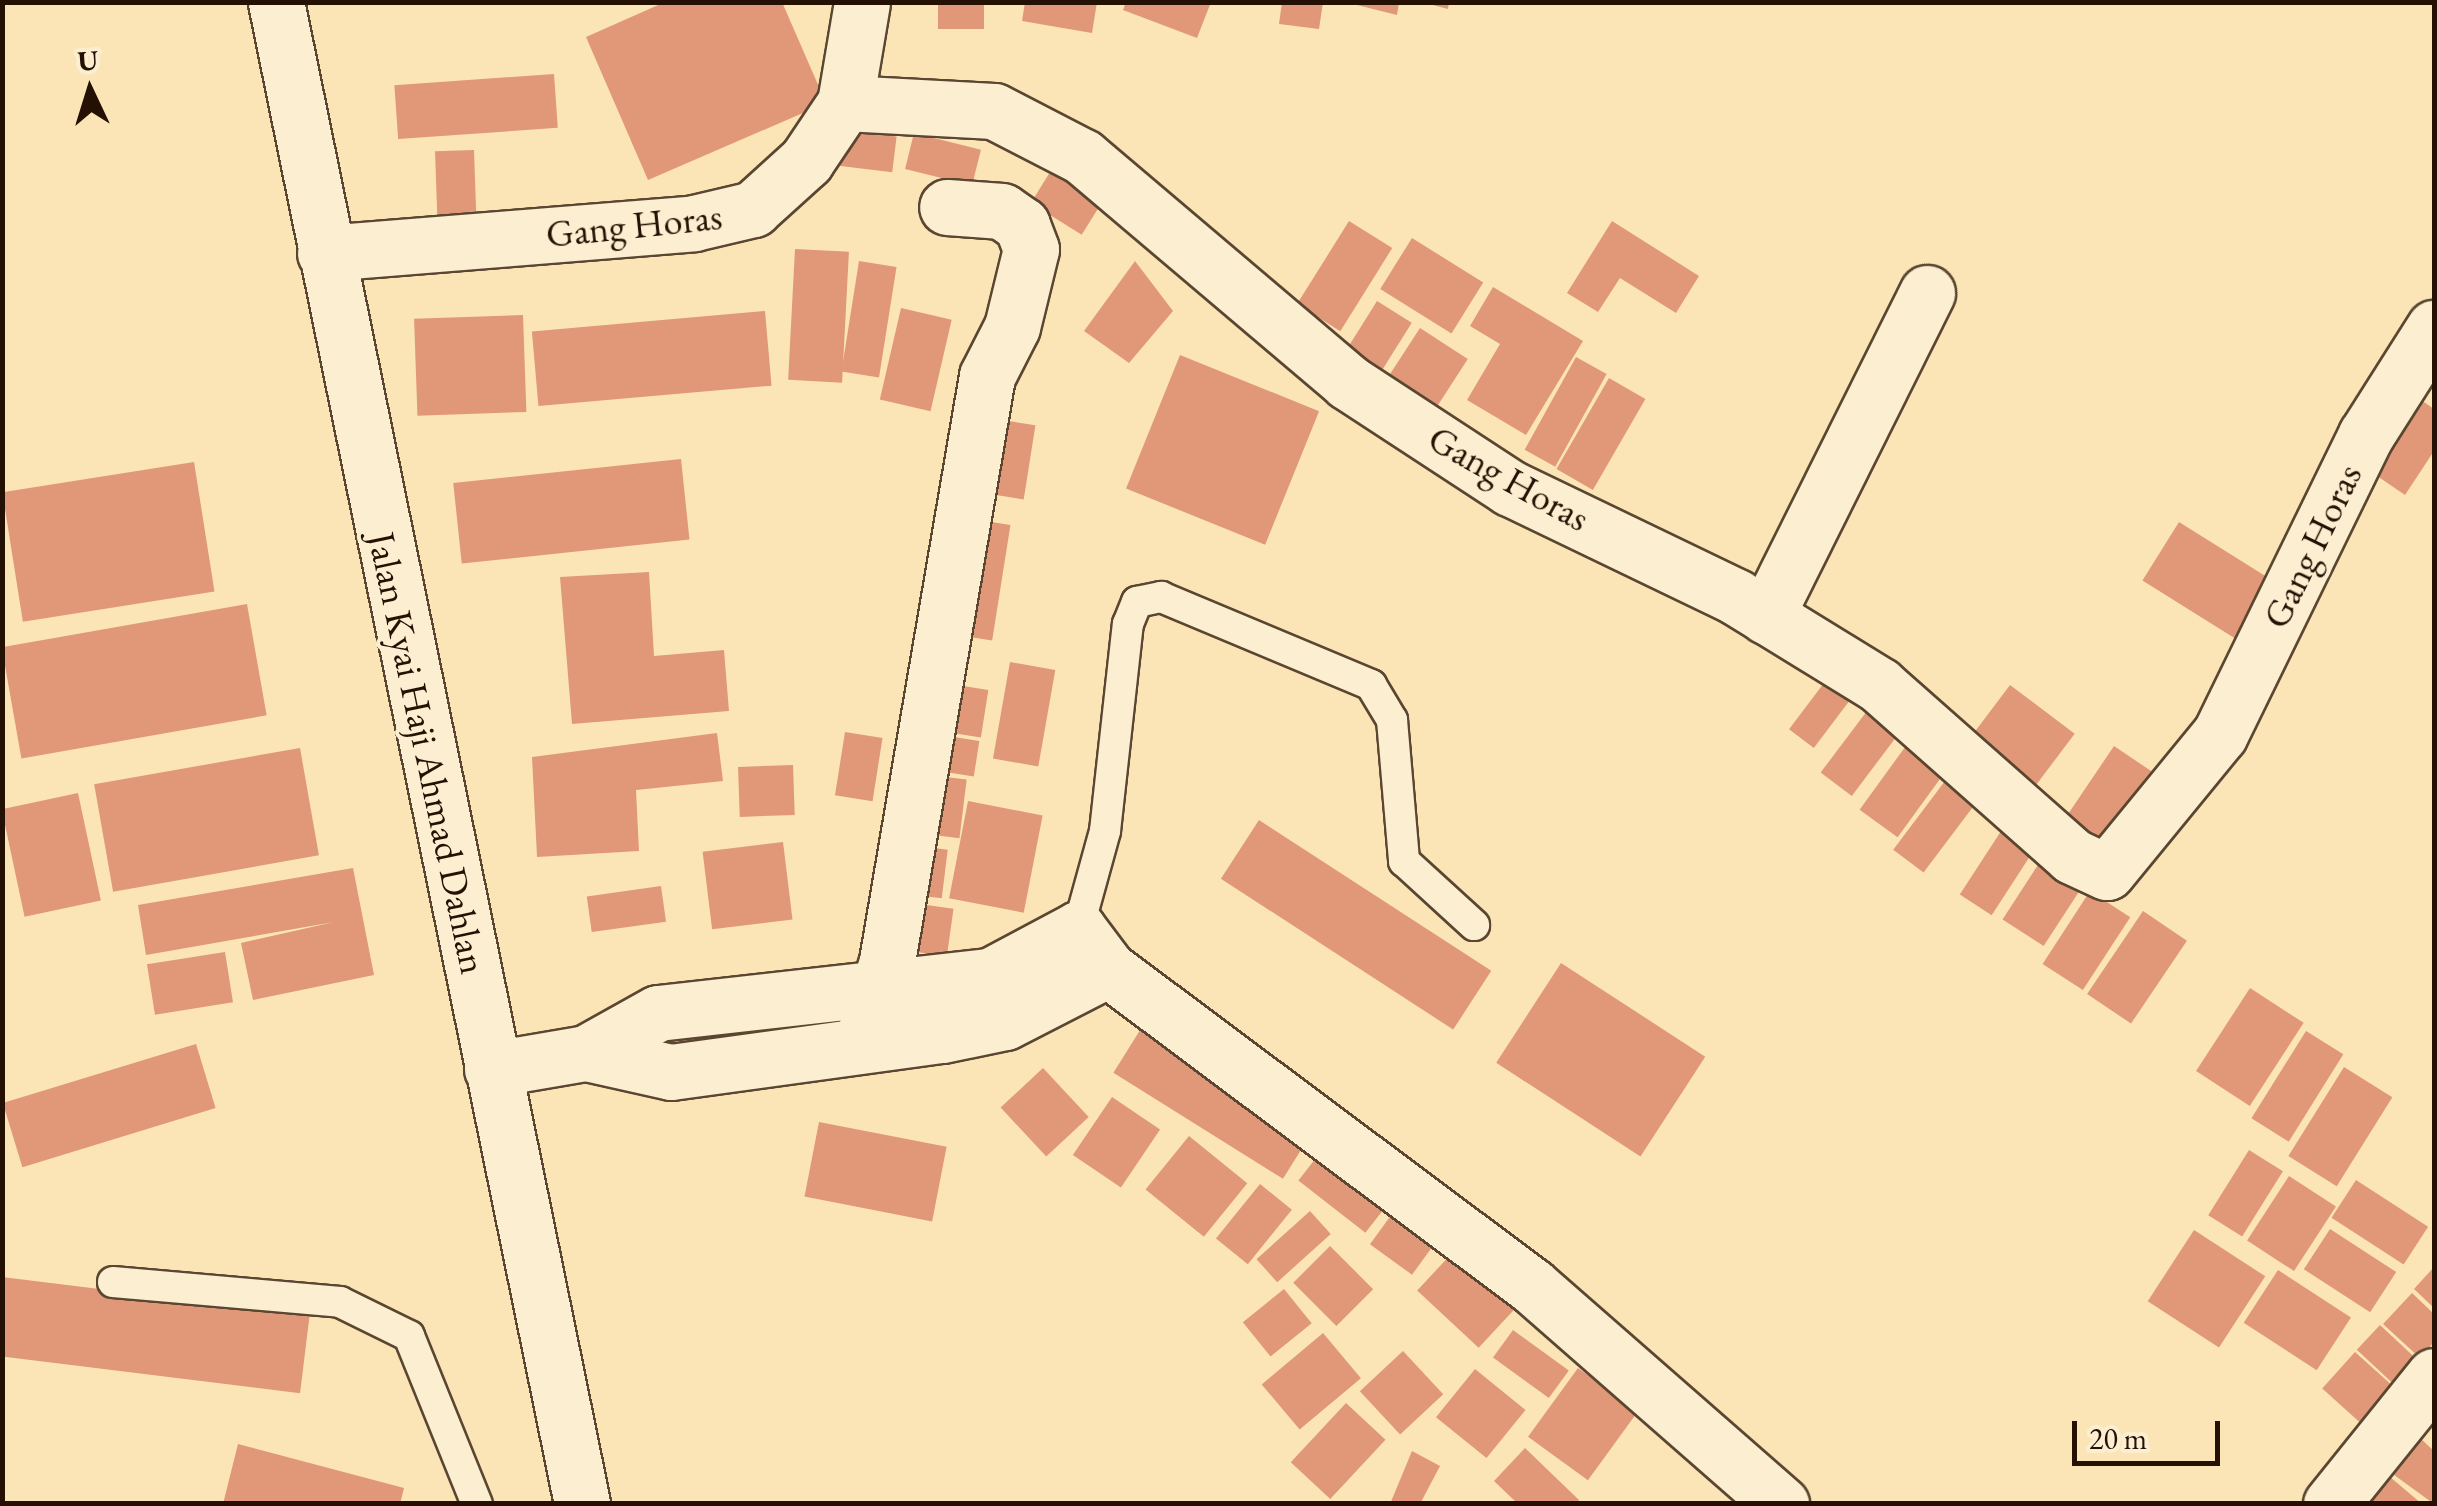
<!DOCTYPE html>
<html>
<head>
<meta charset="utf-8">
<style>
	body { margin:0 }
	#map { position:relative; width:2437px; height:1506px; overflow:hidden; background:#fbe5b7; font-family:"EB Garamond",serif }
	div>[style] { position:absolute }
	[style*='--x'] { left:calc(var(--x)*1px); top:calc(var(--y)*1px); width:calc(var(--w)*1px); rotate:calc(var(--a)*1deg) }
	.building>* { inset:0; background:#e09878; transform-origin:0 0 }
	.roads { filter:drop-shadow(2px 0 #5a4631) drop-shadow(-2px 0 #5a4631) drop-shadow(0 2px #5a4631) drop-shadow(0 -2px #5a4631) }
	.service>* { height:30px; margin:-15px; padding:0 15px; transform-origin:15px; border-radius:15px; background:#fceed0 }
	.minor>* { height:55px; margin:-27.5px; padding:0 27.5px; transform-origin:27.5px; border-radius:27.5px; background:#fceed0 }
	.secondary>* { height:55px; margin:-27.5px; padding:0 27.5px; transform-origin:27.5px; border-radius:27.5px; background:#fceed0 }
	span { translate:-50% -50%; white-space:nowrap; text-align:center; line-height:1.15; -webkit-text-stroke:8px #fceed0; paint-order:stroke }
	.street-label { font-size:38px; color:#251104 }
	.frame { position:absolute; inset:0; border:5px solid #251104; pointer-events:none }
	.north { position:absolute; left:40px; top:40px; width:100px; height:100px; -webkit-text-stroke:8px #fceed0; paint-order:stroke; rotate:356deg; font-size:28px; font-weight:700; line-height:40px; text-align:center; color:#251104 }
	.north::after { content:''; display:block; margin:auto; width:35px; height:45px; background:#251104; clip-path:polygon(50% 0,100% 100%,50% 72%,0 100%) }
	.scale { position:absolute; left:2072px; top:1421px; width:148px; height:45px; box-sizing:border-box; border:5px solid #251104; border-top:0; padding-left:12px; font-size:30px; line-height:35px; white-space:nowrap; color:#251104; -webkit-text-stroke:8px #fceed0; paint-order:stroke }
</style>
</head>
<body>
<div id="map">
	<div class="building">
		<div style="clip-path:polygon(665px 2px,782px 2px,826px 103px,648px 180px,586px 37px)"></div>
		<div style="left:938px;top:2px;width:46px;height:27px"></div>
		<div style="clip-path:polygon(1025px 2px,1097px 2px,1092px 33px,1022px 21px)"></div>
		<div style="clip-path:polygon(1126px 2px,1211px 2px,1197px 38px,1123px 10px)"></div>
		<div style="clip-path:polygon(1282px 2px,1323px 2px,1319px 29px,1279px 24px)"></div>
		<div style="clip-path:polygon(1345px 2px,1399px 2px,1397px 15px)"></div>
		<div style="clip-path:polygon(1421px 2px,1449px 2px,1448px 9px)"></div>
		<div style="left:554px;top:74px;width:54px;height:160px;rotate:86deg"></div>
		<div style="left:843px;top:130px;width:54px;height:36px;rotate:7deg"></div>
		<div style="left:914px;top:133px;width:69px;height:37px;rotate:14deg"></div>
		<div style="left:474px;top:150px;width:74px;height:39px;rotate:88deg"></div>
		<div style="left:1052px;top:169px;width:60px;height:40px;rotate:32deg"></div>
		<div style="left:1349px;top:221px;width:51px;height:98px;rotate:32deg"></div>
		<div style="clip-path:polygon(1612px 221px,1699px 276px,1676px 313px,1620px 278px,1598px 312px,1567px 293px)"></div>
		<div style="left:1412px;top:238px;width:84px;height:60px;rotate:32deg"></div>
		<div style="left:795px;top:249px;width:54px;height:131px;rotate:3deg"></div>
		<div style="left:859px;top:261px;width:38px;height:112px;rotate:9deg"></div>
		<div style="clip-path:polygon(1135px 261px,1173px 311px,1129px 363px,1084px 331px)"></div>
		<div style="clip-path:polygon(1493px 287px,1583px 341px,1526px 435px,1467px 400px,1500px 344px,1470px 326px)"></div>
		<div style="left:1377px;top:301px;width:41px;height:75px;rotate:32deg"></div>
		<div style="left:901px;top:308px;width:52px;height:94px;rotate:13deg"></div>
		<div style="left:765px;top:311px;width:75px;height:234px;rotate:85deg"></div>
		<div style="left:523px;top:315px;width:97px;height:109px;rotate:88deg"></div>
		<div style="left:1420px;top:328px;width:57px;height:63px;rotate:33deg"></div>
		<div style="left:1180px;top:355px;width:150px;height:144px;rotate:22deg"></div>
		<div style="left:1576px;top:357px;width:35px;height:106px;rotate:29deg"></div>
		<div style="left:1609px;top:378px;width:42px;height:105px;rotate:30deg"></div>
		<div style="clip-path:polygon(2411px 393px,2434px 409px,2434px 451px,2405px 495px,2361px 465px)"></div>
		<div style="left:989px;top:418px;width:47px;height:75px;rotate:9deg"></div>
		<div style="left:681px;top:459px;width:81px;height:229px;rotate:84deg"></div>
		<div style="left:194px;top:462px;width:131px;height:194px;rotate:81deg"></div>
		<div style="left:966px;top:518px;width:45px;height:117px;rotate:9deg"></div>
		<div style="left:2179px;top:522px;width:115px;height:69px;rotate:32deg"></div>
		<div style="clip-path:polygon(649px 572px,654px 656px,724px 650px,729px 711px,572px 724px,560px 577px)"></div>
		<div style="left:247px;top:604px;width:113px;height:249px;rotate:80deg"></div>
		<div style="left:1010px;top:662px;width:46px;height:98px;rotate:10deg"></div>
		<div style="left:1836px;top:667px;width:31px;height:78px;rotate:37deg"></div>
		<div style="left:938px;top:682px;width:51px;height:48px;rotate:9deg"></div>
		<div style="left:2010px;top:685px;width:81px;height:67px;rotate:37deg"></div>
		<div style="left:1873px;top:703px;width:39px;height:87px;rotate:37deg"></div>
		<div style="left:845px;top:732px;width:38px;height:64px;rotate:9deg"></div>
		<div style="left:1916px;top:732px;width:47px;height:96px;rotate:36deg"></div>
		<div style="clip-path:polygon(717px 733px,723px 781px,636px 790px,639px 851px,537px 857px,532px 757px)"></div>
		<div style="left:929px;top:733px;width:51px;height:36px;rotate:9deg"></div>
		<div style="left:2114px;top:746px;width:52px;height:89px;rotate:34deg"></div>
		<div style="left:300px;top:748px;width:109px;height:209px;rotate:80deg"></div>
		<div style="left:793px;top:765px;width:50px;height:55px;rotate:88deg"></div>
		<div style="left:1954px;top:769px;width:38px;height:101px;rotate:37deg"></div>
		<div style="left:921px;top:774px;width:46px;height:59px;rotate:7deg"></div>
		<div style="left:78px;top:793px;width:110px;height:78px;rotate:78deg"></div>
		<div style="left:968px;top:801px;width:76px;height:99px;rotate:11deg"></div>
		<div style="left:1259px;top:820px;width:277px;height:70px;rotate:33deg"></div>
		<div style="left:2005px;top:825px;width:38px;height:83px;rotate:33deg"></div>
		<div style="left:783px;top:842px;width:78px;height:81px;rotate:83deg"></div>
		<div style="left:910px;top:845px;width:38px;height:49px;rotate:7deg"></div>
		<div style="left:2045px;top:854px;width:49px;height:78px;rotate:33deg"></div>
		<div style="clip-path:polygon(353px 868px,374px 975px,253px 1000px,241px 943px,334px 922px,146px 955px,138px 905px)"></div>
		<div style="left:661px;top:886px;width:36px;height:75px;rotate:82deg"></div>
		<div style="left:2090px;top:891px;width:48px;height:87px;rotate:33deg"></div>
		<div style="left:905px;top:902px;width:49px;height:48px;rotate:8deg"></div>
		<div style="left:2143px;top:911px;width:53px;height:100px;rotate:34deg"></div>
		<div style="left:225px;top:952px;width:51px;height:79px;rotate:81deg"></div>
		<div style="left:1561px;top:963px;width:172px;height:119px;rotate:33deg"></div>
		<div style="left:2250px;top:988px;width:64px;height:99px;rotate:33deg"></div>
		<div style="left:1142px;top:1027px;width:200px;height:54px;rotate:32deg"></div>
		<div style="left:2306px;top:1031px;width:44px;height:103px;rotate:32deg"></div>
		<div style="left:196px;top:1044px;width:67px;height:202px;rotate:73deg"></div>
		<div style="left:2344px;top:1067px;width:57px;height:105px;rotate:32deg"></div>
		<div style="left:1043px;top:1068px;width:67px;height:58px;rotate:47deg"></div>
		<div style="left:1112px;top:1097px;width:58px;height:70px;rotate:34deg"></div>
		<div style="left:819px;top:1122px;width:130px;height:76px;rotate:11deg"></div>
		<div style="left:1189px;top:1136px;width:75px;height:69px;rotate:39deg"></div>
		<div style="left:1323px;top:1149px;width:85px;height:40px;rotate:38deg"></div>
		<div style="left:2249px;top:1150px;width:40px;height:77px;rotate:32deg"></div>
		<div style="left:2289px;top:1176px;width:56px;height:77px;rotate:33deg"></div>
		<div style="left:2356px;top:1180px;width:86px;height:45px;rotate:33deg"></div>
		<div style="left:1260px;top:1184px;width:41px;height:70px;rotate:39deg"></div>
		<div style="left:1397px;top:1207px;width:52px;height:46px;rotate:36deg"></div>
		<div style="left:1310px;top:1211px;width:31px;height:72px;rotate:48deg"></div>
		<div style="left:2330px;top:1229px;width:79px;height:48px;rotate:33deg"></div>
		<div style="left:2194px;top:1230px;width:85px;height:85px;rotate:33deg"></div>
		<div style="left:1330px;top:1246px;width:61px;height:52px;rotate:45deg"></div>
		<div style="left:1454px;top:1251px;width:84px;height:54px;rotate:43deg"></div>
		<div style="clip-path:polygon(2434px 1267px,2434px 1308px,2414px 1289px)"></div>
		<div style="left:2278px;top:1270px;width:87px;height:63px;rotate:33deg"></div>
		<div style="left:2px;top:1277px;width:310px;height:79px;rotate:7deg"></div>
		<div style="left:1284px;top:1289px;width:44px;height:53px;rotate:51deg"></div>
		<div style="clip-path:polygon(2412px 1293px,2434px 1314px,2434px 1342px,2420px 1358px,2383px 1324px)"></div>
		<div style="left:2380px;top:1325px;width:52px;height:34px;rotate:43deg"></div>
		<div style="left:1513px;top:1330px;width:69px;height:34px;rotate:36deg"></div>
		<div style="left:1323px;top:1333px;width:59px;height:80px;rotate:50deg"></div>
		<div style="left:1403px;top:1351px;width:59px;height:59px;rotate:47deg"></div>
		<div style="left:2355px;top:1352px;width:55px;height:49px;rotate:42deg"></div>
		<div style="left:1578px;top:1368px;width:74px;height:85px;rotate:36deg"></div>
		<div style="left:1475px;top:1369px;width:65px;height:62px;rotate:39deg"></div>
		<div style="left:1346px;top:1403px;width:54px;height:81px;rotate:43deg"></div>
		<div style="clip-path:polygon(2420px 1438px,2434px 1451px,2434px 1504px,2390px 1472px)"></div>
		<div style="clip-path:polygon(238px 1444px,404px 1488px,400px 1504px,223px 1504px)"></div>
		<div style="clip-path:polygon(1525px 1448px,1579px 1500px,1576px 1504px,1518px 1504px,1494px 1481px)"></div>
		<div style="clip-path:polygon(1412px 1451px,1440px 1466px,1420px 1504px,1390px 1504px)"></div>
		<div style="clip-path:polygon(2383px 1471px,2422px 1504px,2356px 1504px)"></div>
	</div>
	<div class="roads">
		<div class="service">
			<div style="--x:1078;--y:929;--w:102;--a:-74.6"></div>
			<div style="--x:1105;--y:831;--w:208;--a:-83.7"></div>
			<div style="--x:1128;--y:624;--w:24;--a:-68"></div>
			<div style="--x:1137;--y:602;--w:25;--a:-12"></div>
			<div style="--x:1161;--y:597;--w:228;--a:22.7"></div>
			<div style="--x:1371;--y:685;--w:41;--a:59"></div>
			<div style="--x:1392;--y:720;--w:142;--a:85.1"></div>
			<div style="--x:1404;--y:861;--w:95;--a:42.4"></div>
			<div style="--x:113;--y:1282;--w:228;--a:5"></div>
			<div style="--x:340;--y:1302;--w:77;--a:26.2"></div>
			<div style="--x:409;--y:1336;--w:181;--a:68"></div>
		</div>
		<div class="minor">
			<div style="--x:845;--y:103;--w:149;--a:3.1"></div>
			<div style="--x:994;--y:111;--w:100;--a:27.3"></div>
			<div style="--x:1083;--y:157;--w:348;--a:40.3"></div>
			<div style="--x:1348;--y:382;--w:194;--a:33.2"></div>
			<div style="--x:1510;--y:488;--w:251;--a:25.7"></div>
			<div style="--x:1736;--y:597;--w:168;--a:31.6"></div>
			<div style="--x:1879;--y:685;--w:258;--a:41.5"></div>
			<div style="--x:2072;--y:856;--w:38;--a:25"></div>
			<div style="--x:2107;--y:872;--w:178;--a:-50.7"></div>
			<div style="--x:2220;--y:734;--w:333;--a:-64"></div>
			<div style="--x:2366;--y:435;--w:127;--a:-57.6"></div>
			<div style="--x:325;--y:253;--w:370;--a:-4.6"></div>
			<div style="--x:694;--y:223;--w:61;--a:-13.3"></div>
			<div style="--x:753;--y:209;--w:72;--a:-42.2"></div>
			<div style="--x:806;--y:161;--w:70;--a:-56.1"></div>
			<div style="--x:845;--y:103;--w:102;--a:-80.4"></div>
			<div style="--x:1766;--y:616;--w:361;--a:-63.5"></div>
			<div style="--x:862;--y:1042;--w:85;--a:-72.8"></div>
			<div style="--x:887;--y:961;--w:593;--a:-80.3"></div>
			<div style="--x:987;--y:376;--w:55;--a:-63"></div>
			<div style="--x:1012;--y:327;--w:80;--a:-76.3"></div>
			<div style="--x:1031;--y:249;--w:26;--a:-111"></div>
			<div style="--x:1022;--y:225;--w:24;--a:-145"></div>
			<div style="--x:1002;--y:211;--w:55;--a:-175.8"></div>
			<div style="--x:586;--y:1053;--w:87;--a:12.6"></div>
			<div style="--x:671;--y:1072;--w:274;--a:-7.8"></div>
			<div style="--x:942;--y:1035;--w:64;--a:-11.7"></div>
			<div style="--x:1005;--y:1022;--w:116;--a:-27.2"></div>
			<div style="--x:492;--y:1069;--w:95;--a:-9.7"></div>
			<div style="--x:586;--y:1053;--w:82;--a:-29.1"></div>
			<div style="--x:658;--y:1013;--w:334;--a:-6.4"></div>
			<div style="--x:990;--y:976;--w:100;--a:-28.1"></div>
			<div style="--x:1078;--y:929;--w:50;--a:53.1"></div>
			<div style="--x:1108;--y:969;--w:529;--a:36.78"></div>
			<div style="--x:1532;--y:1286;--w:331;--a:41.2"></div>
			<div style="--x:2331;--y:1504;--w:164;--a:-51.2"></div>
		</div>
		<div class="secondary">
			<div style="--x:276;--y:2;--w:1533;--a:78.48"></div>
		</div>
	</div>
	<div class="street-label">
		<span style="left:634px;top:225px;rotate:-6deg">Gang Horas</span>
		<span style="left:1509px;top:478px;rotate:29deg">Gang Horas</span>
		<span style="left:2312px;top:546px;rotate:-64deg">Gang Horas</span>
		<span style="left:428px;top:753px;rotate:78deg">Jalan Kyai Haji Ahmad Dahlan</span>
	</div>
	<div class="frame"></div>
	<div class="north">U</div>
	<div class="scale">20 m</div>
</div>
</body>
</html>
